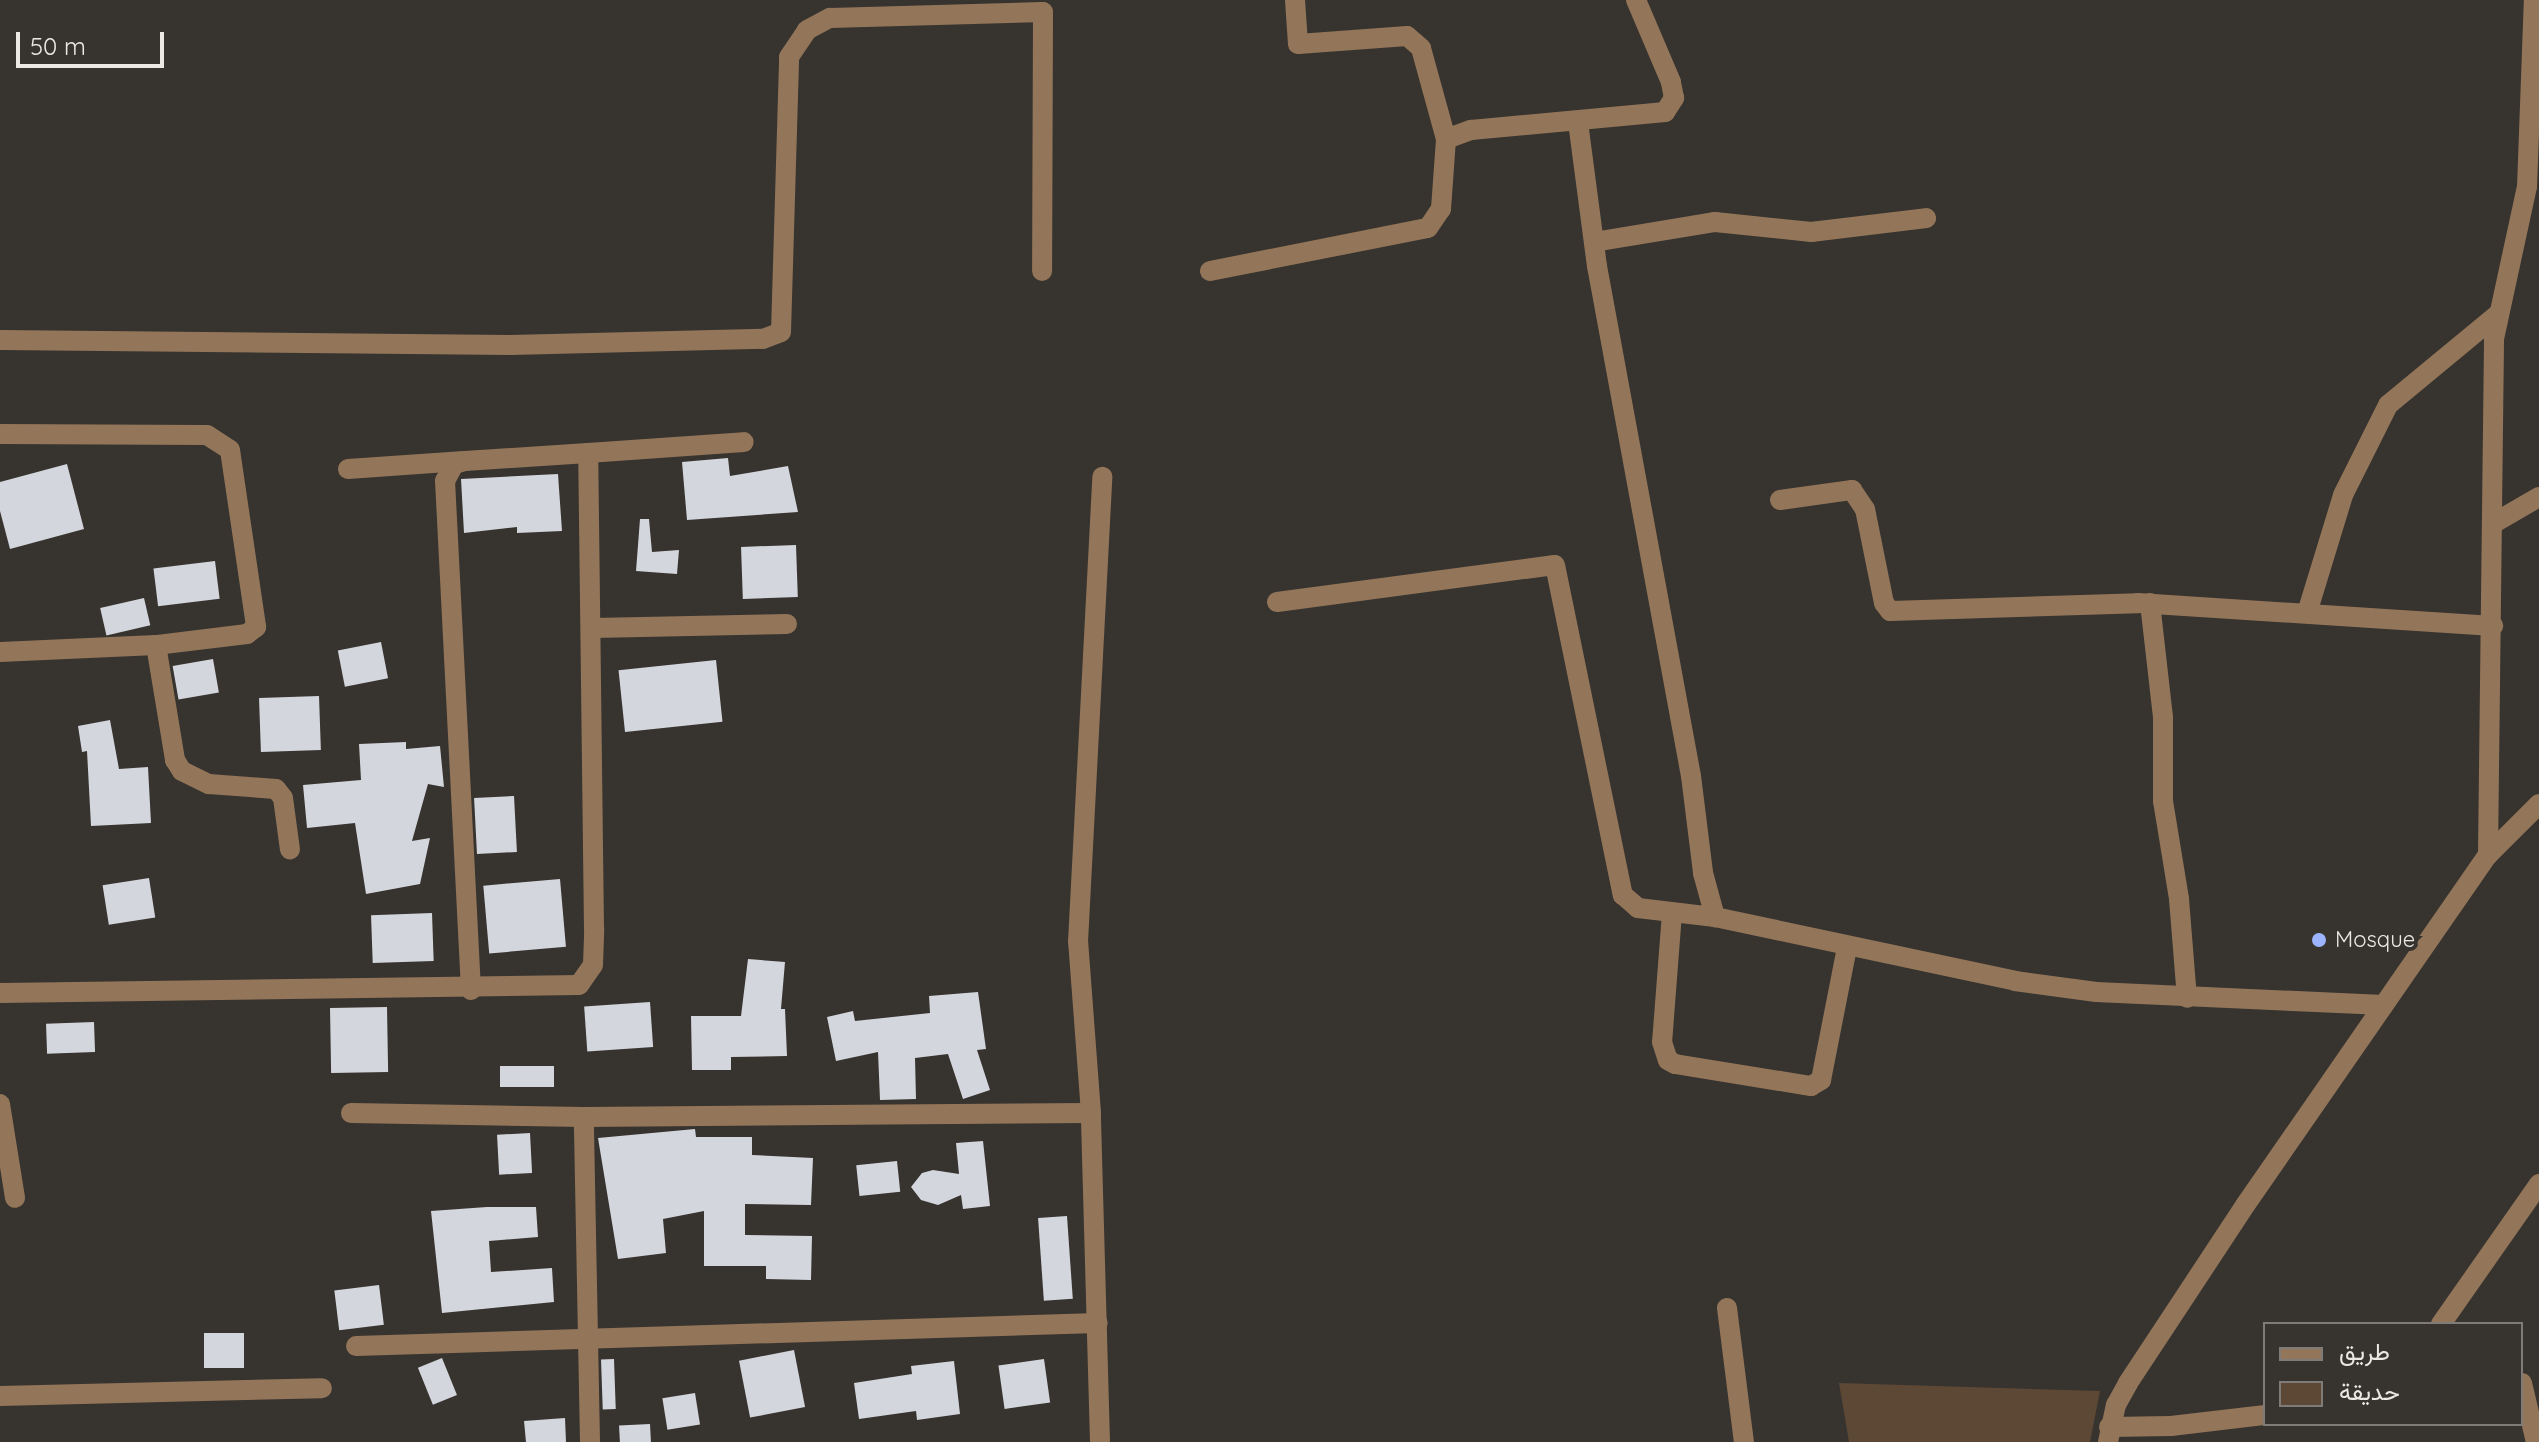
<!DOCTYPE html>
<html>
<head>
<meta charset="utf-8">
<style>
	body { margin:0 }
	#map { position:relative; width:2539px; height:1442px; overflow:hidden; background:#37332f; font-family:Quicksand,Vazirmatn,sans-serif }
	div>[style] { position:absolute }
	[style*='--x'] { left:calc(var(--x)*1px); top:calc(var(--y)*1px); width:calc(var(--w)*1px); rotate:calc(var(--a)*1deg) }
	.green>* { inset:0; background:#5c4835 }
	.building>* { inset:0; background:#d4d6dd; transform-origin:0 0 }
	.minor>* { height:20px; margin:-10px; padding:0 10px; transform-origin:10px; border-radius:10px; background:#937659 }
	.dots>* { width:22px; height:22px; translate:-50% -50%; box-sizing:border-box; border:4px solid #37332f; border-radius:50% }
	span { translate:-50% -50%; white-space:nowrap; text-align:center; line-height:1.15; -webkit-text-stroke:8px #37332f; paint-order:stroke }
	.poi-label { font-size:22px; color:#ebe8e6 }
	.left { translate:0 -50%; text-align:left }
	.legend { position:absolute; left:2263px; top:1322px; width:260px; height:104px; box-sizing:border-box; background:#37332f; border:2px solid #7f7b78; margin:0; padding:10px 14px; list-style:none; font-size:24px; color:#ebe8e6 }
	.legend li { display:flex; align-items:center; gap:16px; height:40px }
	.legend b { width:40px; border:2px solid #7f7b78 }
	.scale { position:absolute; left:16px; top:32px; width:148px; height:36px; box-sizing:border-box; border:4px solid #ebe8e6; border-top:0; padding-left:10px; font-size:24px; line-height:28px; white-space:nowrap; color:#ebe8e6; -webkit-text-stroke:6px #37332f; paint-order:stroke }
</style>
</head>
<body>
<div id="map">
	<div class="green">
		<div style="clip-path:polygon(1839px 1383px,2100px 1391px,2090px 1442px,1849px 1442px)"></div>
	</div>
	<div class="building">
		<div style="clip-path:polygon(728px 458px,730px 476px,788px 466px,798px 512px,687px 520px,682px 462px)"></div>
		<div style="clip-path:polygon(67px 464px,84px 529px,10px 549px,0 511px,0 482px)"></div>
		<div style="clip-path:polygon(558px 474px,562px 531px,517px 533px,517px 527px,464px 533px,461px 479px)"></div>
		<div style="clip-path:polygon(640px 519px,649px 519px,652px 552px,679px 550px,677px 574px,636px 571px)"></div>
		<div style="left:796px;top:545px;width:52px;height:55px;rotate:88deg"></div>
		<div style="left:215px;top:561px;width:38px;height:62px;rotate:83deg"></div>
		<div style="left:144px;top:598px;width:28px;height:45px;rotate:77deg"></div>
		<div style="left:381px;top:642px;width:37px;height:44px;rotate:79deg"></div>
		<div style="left:213px;top:659px;width:34px;height:41px;rotate:80deg"></div>
		<div style="left:716px;top:660px;width:62px;height:98px;rotate:84deg"></div>
		<div style="left:319px;top:696px;width:54px;height:60px;rotate:88deg"></div>
		<div style="clip-path:polygon(110px 720px,119px 769px,148px 767px,151px 823px,91px 826px,87px 751px,82px 752px,78px 726px)"></div>
		<div style="clip-path:polygon(406px 742px,406px 749px,440px 746px,444px 787px,428px 784px,412px 841px,430px 838px,420px 884px,366px 894px,355px 823px,307px 828px,303px 785px,361px 780px,359px 744px)"></div>
		<div style="left:514px;top:796px;width:56px;height:40px;rotate:87deg"></div>
		<div style="left:149px;top:878px;width:40px;height:47px;rotate:81deg"></div>
		<div style="left:560px;top:879px;width:68px;height:77px;rotate:85deg"></div>
		<div style="left:432px;top:913px;width:48px;height:61px;rotate:88deg"></div>
		<div style="clip-path:polygon(748px 959px,785px 962px,781px 1009px,785px 1009px,787px 1056px,731px 1057px,731px 1070px,692px 1070px,691px 1016px,741px 1016px)"></div>
		<div style="clip-path:polygon(978px 992px,986px 1049px,977px 1050px,990px 1090px,963px 1099px,948px 1054px,915px 1058px,916px 1099px,880px 1100px,878px 1052px,836px 1061px,827px 1017px,853px 1011px,855px 1021px,930px 1013px,929px 996px)"></div>
		<div style="left:650px;top:1002px;width:45px;height:66px;rotate:86deg"></div>
		<div style="left:387px;top:1007px;width:65px;height:57px;rotate:89deg"></div>
		<div style="left:94px;top:1022px;width:30px;height:48px;rotate:88deg"></div>
		<div style="left:554px;top:1066px;width:21px;height:54px;rotate:90deg"></div>
		<div style="clip-path:polygon(695px 1129px,696px 1137px,752px 1137px,752px 1155px,813px 1158px,811px 1205px,745px 1204px,745px 1235px,812px 1236px,811px 1280px,766px 1279px,766px 1266px,704px 1266px,704px 1211px,663px 1219px,666px 1253px,618px 1259px,598px 1138px)"></div>
		<div style="left:530px;top:1133px;width:40px;height:33px;rotate:87deg"></div>
		<div style="clip-path:polygon(983px 1141px,990px 1206px,963px 1209px,961px 1195px,938px 1205px,921px 1200px,911px 1187px,922px 1173px,933px 1170px,959px 1174px,956px 1143px)"></div>
		<div style="left:897px;top:1161px;width:31px;height:41px;rotate:84deg"></div>
		<div style="clip-path:polygon(487px 1207px,536px 1207px,538px 1237px,489px 1241px,491px 1272px,552px 1268px,554px 1302px,442px 1313px,431px 1211px)"></div>
		<div style="left:1067px;top:1216px;width:83px;height:29px;rotate:86deg"></div>
		<div style="left:379px;top:1285px;width:40px;height:45px;rotate:83deg"></div>
		<div style="left:204px;top:1333px;width:40px;height:35px"></div>
		<div style="left:794px;top:1350px;width:58px;height:56px;rotate:79deg"></div>
		<div style="left:442px;top:1358px;width:40px;height:26px;rotate:68deg"></div>
		<div style="left:614px;top:1359px;width:50px;height:13px;rotate:88deg"></div>
		<div style="left:1044px;top:1359px;width:44px;height:46px;rotate:82deg"></div>
		<div style="clip-path:polygon(954px 1361px,960px 1414px,917px 1420px,916px 1411px,859px 1419px,854px 1383px,912px 1374px,911px 1366px)"></div>
		<div style="left:695px;top:1393px;width:32px;height:33px;rotate:81deg"></div>
		<div style="clip-path:polygon(565px 1418px,566px 1442px,526px 1442px,524px 1421px)"></div>
		<div style="left:650px;top:1424px;width:18px;height:31px;rotate:87deg"></div>
	</div>
	<div class="minor">
		<div style="--x:1578;--y:122;--w:145;--a:82.5"></div>
		<div style="--x:1597;--y:266;--w:519;--a:79.56"></div>
		<div style="--x:1691;--y:776;--w:98;--a:82.9"></div>
		<div style="--x:1703;--y:873;--w:46;--a:74.7"></div>
		<div style="--x:1715;--y:917;--w:307;--a:12"></div>
		<div style="--x:2015;--y:981;--w:82;--a:7.7"></div>
		<div style="--x:2096;--y:992;--w:288;--a:2.6"></div>
		<div style="--x:1446;--y:139;--w:27;--a:-20"></div>
		<div style="--x:1471;--y:130;--w:195;--a:-5.3"></div>
		<div style="--x:1665;--y:112;--w:17;--a:-57"></div>
		<div style="--x:1674;--y:98;--w:16;--a:-101"></div>
		<div style="--x:1671;--y:82;--w:89;--a:-113.1"></div>
		<div style="--x:1594;--y:242;--w:123;--a:-9.4"></div>
		<div style="--x:1715;--y:222;--w:97;--a:5.9"></div>
		<div style="--x:1811;--y:232;--w:116;--a:-6.9"></div>
		<div style="--x:1210;--y:271;--w:222;--a:-11.2"></div>
		<div style="--x:1428;--y:228;--w:23;--a:-56"></div>
		<div style="--x:1441;--y:209;--w:70;--a:-85.9"></div>
		<div style="--x:1446;--y:139;--w:94;--a:-105.4"></div>
		<div style="--x:1421;--y:48;--w:18;--a:-139"></div>
		<div style="--x:1407;--y:36;--w:109;--a:175.8"></div>
		<div style="--x:1298;--y:44;--w:44;--a:-93.9"></div>
		<div style="--x:0;--y:340;--w:511;--a:0.56"></div>
		<div style="--x:511;--y:345;--w:252;--a:-1.4"></div>
		<div style="--x:763;--y:339;--w:19;--a:-21"></div>
		<div style="--x:781;--y:332;--w:275;--a:-88.3"></div>
		<div style="--x:789;--y:57;--w:32;--a:-56"></div>
		<div style="--x:807;--y:30;--w:26;--a:-28"></div>
		<div style="--x:830;--y:18;--w:213;--a:-1.6"></div>
		<div style="--x:1043;--y:12;--w:259;--a:90.2"></div>
		<div style="--x:0;--y:434;--w:207;--a:0.3"></div>
		<div style="--x:207;--y:435;--w:27;--a:33"></div>
		<div style="--x:230;--y:450;--w:179;--a:81.6"></div>
		<div style="--x:256;--y:627;--w:11;--a:142"></div>
		<div style="--x:247;--y:634;--w:92;--a:173.1"></div>
		<div style="--x:156;--y:645;--w:117;--a:80.6"></div>
		<div style="--x:175;--y:760;--w:13;--a:58"></div>
		<div style="--x:182;--y:771;--w:30;--a:26"></div>
		<div style="--x:209;--y:784;--w:67;--a:4.3"></div>
		<div style="--x:276;--y:789;--w:11;--a:52"></div>
		<div style="--x:283;--y:798;--w:52;--a:82.3"></div>
		<div style="--x:348;--y:469;--w:113;--a:-4"></div>
		<div style="--x:1780;--y:500;--w:73;--a:-7.9"></div>
		<div style="--x:1852;--y:490;--w:23;--a:56"></div>
		<div style="--x:1865;--y:509;--w:96;--a:78.6"></div>
		<div style="--x:1884;--y:603;--w:10;--a:53"></div>
		<div style="--x:1890;--y:611;--w:248;--a:-1.8"></div>
		<div style="--x:2138;--y:603;--w:356;--a:3.7"></div>
		<div style="--x:2494;--y:523;--w:52;--a:-30"></div>
		<div style="--x:1277;--y:602;--w:280;--a:-7.6"></div>
		<div style="--x:1555;--y:565;--w:337;--a:78.4"></div>
		<div style="--x:1623;--y:895;--w:20;--a:41"></div>
		<div style="--x:1638;--y:908;--w:78;--a:6.7"></div>
		<div style="--x:2150;--y:603;--w:115;--a:83.5"></div>
		<div style="--x:2163;--y:717;--w:84;--a:90"></div>
		<div style="--x:2163;--y:801;--w:99;--a:80.7"></div>
		<div style="--x:2179;--y:899;--w:99;--a:85.4"></div>
		<div style="--x:2307;--y:613;--w:123;--a:-73"></div>
		<div style="--x:2343;--y:495;--w:101;--a:-63.4"></div>
		<div style="--x:2388;--y:405;--w:143;--a:-39.6"></div>
		<div style="--x:593;--y:628;--w:194;--a:-1.2"></div>
		<div style="--x:0;--y:652;--w:156;--a:-2.6"></div>
		<div style="--x:2488;--y:855;--w:516;--a:-89.33"></div>
		<div style="--x:2494;--y:339;--w:156;--a:-77.8"></div>
		<div style="--x:2527;--y:187;--w:187;--a:-87.9"></div>
		<div style="--x:1672;--y:913;--w:129;--a:94.4"></div>
		<div style="--x:1662;--y:1042;--w:19;--a:72"></div>
		<div style="--x:1668;--y:1060;--w:8;--a:30"></div>
		<div style="--x:1675;--y:1064;--w:138;--a:9.2"></div>
		<div style="--x:1811;--y:1086;--w:12;--a:-31"></div>
		<div style="--x:1821;--y:1080;--w:136;--a:-78.9"></div>
		<div style="--x:471;--y:990;--w:510;--a:-92.92"></div>
		<div style="--x:445;--y:481;--w:19;--a:-62"></div>
		<div style="--x:454;--y:464;--w:11;--a:-15"></div>
		<div style="--x:465;--y:461;--w:123;--a:-3.7"></div>
		<div style="--x:0;--y:993;--w:579;--a:-0.79"></div>
		<div style="--x:579;--y:985;--w:24;--a:-55"></div>
		<div style="--x:593;--y:965;--w:36;--a:-88"></div>
		<div style="--x:594;--y:929;--w:476;--a:-90.7"></div>
		<div style="--x:588;--y:453;--w:156;--a:-4"></div>
		<div style="--x:0;--y:1104;--w:95;--a:80.9"></div>
		<div style="--x:351;--y:1113;--w:233;--a:1"></div>
		<div style="--x:1727;--y:1308;--w:135;--a:82.8"></div>
		<div style="--x:2441;--y:1324;--w:171;--a:-55"></div>
		<div style="--x:356;--y:1346;--w:742;--a:-1.78"></div>
		<div style="--x:2522;--y:1383;--w:61;--a:76.7"></div>
		<div style="--x:0;--y:1396;--w:322;--a:-1.4"></div>
		<div style="--x:2109;--y:1427;--w:62;--a:-0.9"></div>
		<div style="--x:2171;--y:1426;--w:95;--a:-6.7"></div>
		<div style="--x:590;--y:1442;--w:325;--a:-91.1"></div>
		<div style="--x:584;--y:1117;--w:507;--a:-0.45"></div>
		<div style="--x:1100;--y:1442;--w:329;--a:-91.6"></div>
		<div style="--x:1091;--y:1113;--w:171;--a:-94.3"></div>
		<div style="--x:1078;--y:942;--w:466;--a:-87"></div>
		<div style="--x:2108;--y:1442;--w:38;--a:-78"></div>
		<div style="--x:2116;--y:1405;--w:25;--a:-61"></div>
		<div style="--x:2128;--y:1383;--w:214;--a:-56.6"></div>
		<div style="--x:2246;--y:1204;--w:425;--a:-55.3"></div>
		<div style="--x:2488;--y:855;--w:72;--a:-45"></div>
	</div>
	<div class="dots">
		<div style="left:2319px;top:940px;background:#9bb4fd"></div>
	</div>
	<div class="poi-label">
		<span class="left" style="left:2335px;top:940px">Mosque</span>
	</div>
	<ul class="legend">
	<li><b style="height:10px;background:#937659"></b>طريق</li>
	<li><b style="height:22px;background:#5c4835"></b>حديقة</li>
	</ul>
	<div class="scale">50 m</div>
</div>
</body>
</html>
